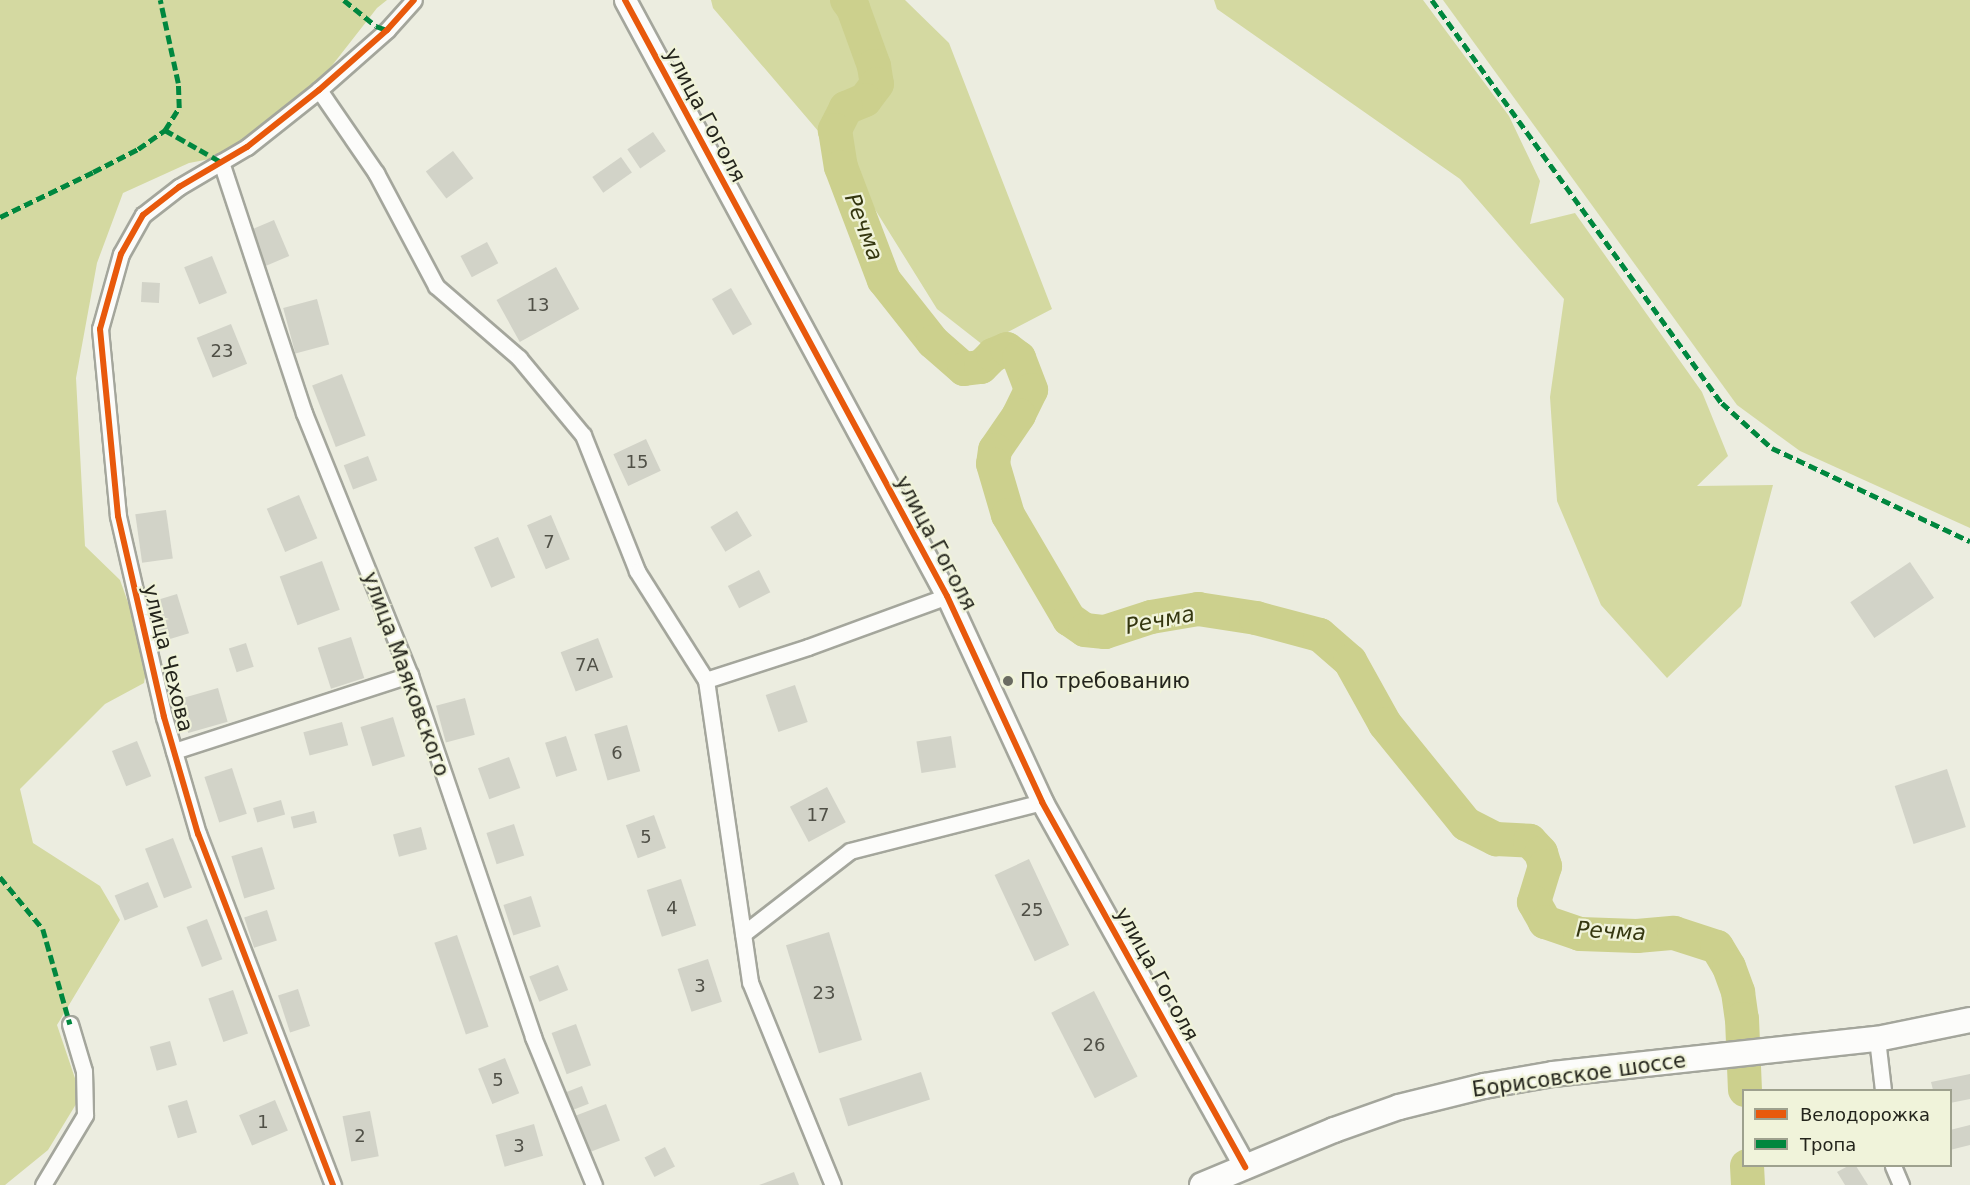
<!DOCTYPE html>
<html>
<head>
<meta charset="utf-8">
<style>
	body { margin:0 }
	#map { position:relative; width:1970px; height:1185px; overflow:hidden; background:#ecede0; font-family:"DejaVu Sans",sans-serif }
	div>[style] { position:absolute }
	[style*='--x'] { left:calc(var(--x)*1px); top:calc(var(--y)*1px); width:calc(var(--w)*1px); rotate:calc(var(--a)*1deg) }
	.forest>* { inset:0; background:#d4d9a1 }
	.river>* { height:34px; margin:-17px; padding:0 17px; transform-origin:17px; border-radius:17px; background:#ccd08d }
	.building>* { inset:0; background:#d2d3c8; transform-origin:0 0 }
	.roads { filter:drop-shadow(2px 0 #a4a69c) drop-shadow(-2px 0 #a4a69c) drop-shadow(0 2px #a4a69c) drop-shadow(0 -2px #a4a69c) }
	.street>* { height:15px; margin:-7.5px; padding:0 7.5px; transform-origin:7.5px; border-radius:7.5px; background:#fcfcfa }
	.secondary>* { height:21px; margin:-10.5px; padding:0 10.5px; transform-origin:10.5px; border-radius:10.5px; background:#fcfcfa }
	.primary>* { height:24px; margin:-12px; padding:0 12px; transform-origin:12px; border-radius:12px; background:#fcfcfa }
	.quiet>* { height:4.5px; margin-top:-2.25px; transform-origin:0; background:repeating-linear-gradient(90deg,#00873e 0 9px,transparent 0 13.5px) }
	.cycleway>* { height:6px; margin:-3px; padding:0 3px; transform-origin:3px; border-radius:3px; background:#e8590c }
	.dots>* { width:16px; height:16px; translate:-50% -50%; box-sizing:border-box; border:3px solid #f0f3da; border-radius:50% }
	span { translate:-50% -50%; white-space:nowrap; text-align:center; line-height:1.15; -webkit-text-stroke:4.5px #f0f3da; paint-order:stroke }
	.number-label { font-size:18px; color:#505047 }
	.number-label span { -webkit-text-stroke-width:0 }
	.street-label { font-size:21px; color:#24251c }
	.poi-label { font-size:21px; color:#24251c }
	.left { translate:0 -50%; text-align:left }
	.water-label { font-size:22px; color:#353710; font-style:italic }
	.legend { position:absolute; left:1742px; top:1089px; width:210px; height:78px; box-sizing:border-box; background:#f0f3da; border:2px solid #9ea18e; margin:0; padding:8px 10px; list-style:none; font-size:18px; color:#24251c }
	.legend li { display:flex; align-items:center; gap:12px; height:30px }
	.legend b { width:30px; border:2px solid #9ea18e }
</style>
</head>
<body>
<div id="map">
	<div class="forest">
		<div style="clip-path:polygon(0 0,387px 0,377px 8px,309px 95px,252px 151px,189px 163px,123px 193px,97px 263px,76px 378px,85px 546px,120px 580px,148px 658px,144px 683px,105px 704px,20px 789px,33px 843px,100px 886px,120px 920px,57px 1025px,81px 1096px,48px 1150px,5px 1185px,0 1185px)"></div>
		<div style="clip-path:polygon(711px 0,905px 0,949px 43px,1052px 309px,983px 345px,937px 309px,848px 166px,713px 8px)"></div>
		<div style="clip-path:polygon(1214px 0,1423px 0,1509px 116px,1540px 181px,1530px 224px,1575px 213px,1702px 392px,1728px 456px,1697px 486px,1773px 485px,1741px 606px,1667px 678px,1601px 605px,1557px 501px,1550px 397px,1564px 299px,1460px 179px,1217px 9px)"></div>
		<div style="clip-path:polygon(1443px 0,1970px 0,1970px 528px,1800px 451px,1737px 405px)"></div>
	</div>
	<div class="river">
		<div style="--x:847;--y:0;--w:10;--a:53"></div>
		<div style="--x:853;--y:8;--w:62;--a:70.1"></div>
		<div style="--x:874;--y:66;--w:18;--a:81"></div>
		<div style="--x:877;--y:84;--w:20;--a:127"></div>
		<div style="--x:865;--y:100;--w:21;--a:157"></div>
		<div style="--x:846;--y:108;--w:25;--a:117"></div>
		<div style="--x:835;--y:130;--w:37;--a:81"></div>
		<div style="--x:841;--y:167;--w:121;--a:69.2"></div>
		<div style="--x:884;--y:280;--w:79;--a:51.7"></div>
		<div style="--x:933;--y:342;--w:41;--a:41.1"></div>
		<div style="--x:964;--y:369;--w:17;--a:-7"></div>
		<div style="--x:981;--y:367;--w:17;--a:-45"></div>
		<div style="--x:993;--y:355;--w:15;--a:-23"></div>
		<div style="--x:1007;--y:349;--w:15;--a:37"></div>
		<div style="--x:1019;--y:358;--w:34;--a:69"></div>
		<div style="--x:1031;--y:390;--w:28;--a:116"></div>
		<div style="--x:1019;--y:415;--w:42;--a:124.4"></div>
		<div style="--x:995;--y:450;--w:14;--a:98"></div>
		<div style="--x:993;--y:464;--w:53;--a:73.6"></div>
		<div style="--x:1008;--y:515;--w:121;--a:59.6"></div>
		<div style="--x:1069;--y:619;--w:19;--a:35"></div>
		<div style="--x:1085;--y:630;--w:20;--a:6"></div>
		<div style="--x:1105;--y:632;--w:48;--a:-18.1"></div>
		<div style="--x:1151;--y:617;--w:48;--a:-9.7"></div>
		<div style="--x:1198;--y:609;--w:59;--a:8.8"></div>
		<div style="--x:1256;--y:618;--w:66;--a:14.9"></div>
		<div style="--x:1320;--y:635;--w:40;--a:41"></div>
		<div style="--x:1350;--y:661;--w:72;--a:60.9"></div>
		<div style="--x:1385;--y:724;--w:129;--a:51"></div>
		<div style="--x:1466;--y:824;--w:34;--a:27"></div>
		<div style="--x:1496;--y:839;--w:34;--a:3"></div>
		<div style="--x:1530;--y:841;--w:16;--a:47"></div>
		<div style="--x:1541;--y:853;--w:14;--a:73"></div>
		<div style="--x:1545;--y:866;--w:38;--a:107"></div>
		<div style="--x:1534;--y:902;--w:23;--a:61"></div>
		<div style="--x:1545;--y:922;--w:37;--a:19"></div>
		<div style="--x:1580;--y:934;--w:57;--a:2"></div>
		<div style="--x:1637;--y:936;--w:37;--a:-5"></div>
		<div style="--x:1674;--y:933;--w:45;--a:18"></div>
		<div style="--x:1717;--y:947;--w:23;--a:59"></div>
		<div style="--x:1729;--y:967;--w:27;--a:70"></div>
		<div style="--x:1738;--y:992;--w:27;--a:82"></div>
		<div style="--x:1742;--y:1019;--w:71;--a:87.6"></div>
		<div style="--x:1747;--y:1166;--w:19;--a:87"></div>
	</div>
	<div class="building">
		<div style="left:653px;top:132px;width:23px;height:31px;rotate:56deg"></div>
		<div style="left:453px;top:151px;width:34px;height:34px;rotate:53deg"></div>
		<div style="left:621px;top:157px;width:19px;height:35px;rotate:55deg"></div>
		<div style="left:274px;top:220px;width:39px;height:27px;rotate:67deg"></div>
		<div style="left:487px;top:242px;width:24px;height:30px;rotate:62deg"></div>
		<div style="left:212px;top:256px;width:40px;height:30px;rotate:68deg"></div>
		<div style="left:556px;top:267px;width:48px;height:68px;rotate:61deg"></div>
		<div style="left:142px;top:282px;width:18px;height:20px;rotate:3deg"></div>
		<div style="left:731px;top:288px;width:42px;height:22px;rotate:60deg"></div>
		<div style="left:317px;top:299px;width:47px;height:35px;rotate:75deg"></div>
		<div style="left:231px;top:324px;width:43px;height:37px;rotate:68deg"></div>
		<div style="left:342px;top:374px;width:66px;height:32px;rotate:69deg"></div>
		<div style="left:646px;top:439px;width:35px;height:36px;rotate:65deg"></div>
		<div style="left:368px;top:456px;width:26px;height:26px;rotate:69deg"></div>
		<div style="left:299px;top:495px;width:47px;height:35px;rotate:67deg"></div>
		<div style="left:166px;top:510px;width:49px;height:31px;rotate:82deg"></div>
		<div style="left:737px;top:511px;width:29px;height:31px;rotate:59deg"></div>
		<div style="left:551px;top:515px;width:48px;height:26px;rotate:67deg"></div>
		<div style="left:498px;top:537px;width:44px;height:26px;rotate:67deg"></div>
		<div style="left:322px;top:561px;width:52px;height:45px;rotate:70deg"></div>
		<div style="left:1910px;top:562px;width:43px;height:72px;rotate:56deg"></div>
		<div style="left:759px;top:570px;width:25px;height:35px;rotate:63deg"></div>
		<div style="left:177px;top:594px;width:41px;height:31px;rotate:73deg"></div>
		<div style="left:351px;top:637px;width:43px;height:35px;rotate:72deg"></div>
		<div style="left:598px;top:638px;width:42px;height:40px;rotate:69deg"></div>
		<div style="left:246px;top:643px;width:25px;height:18px;rotate:72deg"></div>
		<div style="left:795px;top:685px;width:39px;height:31px;rotate:71deg"></div>
		<div style="left:218px;top:688px;width:35px;height:41px;rotate:74deg"></div>
		<div style="left:465px;top:698px;width:38px;height:30px;rotate:75deg"></div>
		<div style="left:393px;top:717px;width:41px;height:34px;rotate:73deg"></div>
		<div style="left:342px;top:722px;width:24px;height:40px;rotate:75deg"></div>
		<div style="left:627px;top:725px;width:48px;height:34px;rotate:74deg"></div>
		<div style="left:566px;top:736px;width:36px;height:22px;rotate:72deg"></div>
		<div style="left:951px;top:736px;width:32px;height:35px;rotate:81deg"></div>
		<div style="left:137px;top:741px;width:38px;height:27px;rotate:68deg"></div>
		<div style="left:509px;top:757px;width:33px;height:33px;rotate:70deg"></div>
		<div style="left:232px;top:768px;width:48px;height:29px;rotate:72deg"></div>
		<div style="left:1947px;top:769px;width:61px;height:55px;rotate:72deg"></div>
		<div style="left:827px;top:787px;width:40px;height:42px;rotate:62deg"></div>
		<div style="left:281px;top:800px;width:15px;height:29px;rotate:74deg"></div>
		<div style="left:314px;top:811px;width:12px;height:24px;rotate:76deg"></div>
		<div style="left:654px;top:815px;width:35px;height:30px;rotate:70deg"></div>
		<div style="left:514px;top:824px;width:33px;height:29px;rotate:72deg"></div>
		<div style="left:421px;top:827px;width:23px;height:29px;rotate:75deg"></div>
		<div style="left:173px;top:838px;width:53px;height:30px;rotate:69deg"></div>
		<div style="left:262px;top:847px;width:44px;height:32px;rotate:73deg"></div>
		<div style="left:1029px;top:859px;width:95px;height:38px;rotate:65deg"></div>
		<div style="left:681px;top:879px;width:49px;height:36px;rotate:72deg"></div>
		<div style="left:148px;top:882px;width:27px;height:36px;rotate:68deg"></div>
		<div style="left:531px;top:896px;width:32px;height:29px;rotate:72deg"></div>
		<div style="left:267px;top:910px;width:32px;height:24px;rotate:72deg"></div>
		<div style="left:207px;top:919px;width:43px;height:22px;rotate:69deg"></div>
		<div style="left:829px;top:932px;width:113px;height:45px;rotate:73deg"></div>
		<div style="left:457px;top:935px;width:97px;height:24px;rotate:71deg"></div>
		<div style="left:708px;top:959px;width:45px;height:32px;rotate:72deg"></div>
		<div style="left:558px;top:965px;width:27px;height:31px;rotate:68deg"></div>
		<div style="left:298px;top:989px;width:39px;height:21px;rotate:72deg"></div>
		<div style="left:233px;top:990px;width:46px;height:26px;rotate:71deg"></div>
		<div style="left:1094px;top:991px;width:96px;height:48px;rotate:63deg"></div>
		<div style="left:576px;top:1024px;width:44px;height:26px;rotate:70deg"></div>
		<div style="left:170px;top:1041px;width:25px;height:21px;rotate:74deg"></div>
		<div style="left:505px;top:1058px;width:38px;height:29px;rotate:68deg"></div>
		<div style="left:921px;top:1072px;width:29px;height:86px;rotate:72deg"></div>
		<div style="clip-path:polygon(1970px 1074px,1970px 1099px,1950px 1103px,1950px 1090px,1933px 1090px,1931px 1082px)"></div>
		<div style="left:582px;top:1086px;width:19px;height:20px;rotate:69deg"></div>
		<div style="left:187px;top:1100px;width:34px;height:20px;rotate:73deg"></div>
		<div style="left:275px;top:1100px;width:33px;height:39px;rotate:67deg"></div>
		<div style="left:606px;top:1104px;width:39px;height:32px;rotate:69deg"></div>
		<div style="left:370px;top:1111px;width:46px;height:28px;rotate:79deg"></div>
		<div style="left:534px;top:1124px;width:33px;height:40px;rotate:74deg"></div>
		<div style="clip-path:polygon(1970px 1125px,1970px 1145px,1950px 1150px,1950px 1130px)"></div>
		<div style="left:665px;top:1147px;width:22px;height:23px;rotate:63deg"></div>
		<div style="clip-path:polygon(1848px 1166px,1856px 1166px,1868px 1185px,1845px 1185px,1837px 1172px)"></div>
		<div style="clip-path:polygon(794px 1172px,799px 1185px,759px 1185px)"></div>
	</div>
	<div class="roads">
		<div class="street">
			<div style="--x:319;--y:90;--w:101;--a:55.5"></div>
			<div style="--x:376;--y:173;--w:128;--a:62"></div>
			<div style="--x:436;--y:286;--w:110;--a:40.9"></div>
			<div style="--x:519;--y:358;--w:100;--a:50.3"></div>
			<div style="--x:583;--y:435;--w:146;--a:68.3"></div>
			<div style="--x:637;--y:571;--w:129;--a:57.7"></div>
			<div style="--x:706;--y:680;--w:305;--a:81.7"></div>
			<div style="--x:750;--y:982;--w:219;--a:67.8"></div>
			<div style="--x:221;--y:162;--w:264;--a:71.7"></div>
			<div style="--x:304;--y:413;--w:283;--a:68"></div>
			<div style="--x:410;--y:675;--w:382;--a:71.2"></div>
			<div style="--x:533;--y:1037;--w:160;--a:67.6"></div>
			<div style="--x:706;--y:680;--w:107;--a:-17.9"></div>
			<div style="--x:808;--y:647;--w:148;--a:-20.1"></div>
			<div style="--x:174;--y:751;--w:248;--a:-17.9"></div>
			<div style="--x:743;--y:934;--w:135;--a:-37.8"></div>
			<div style="--x:850;--y:851;--w:198;--a:-14.3"></div>
			<div style="--x:1877;--y:1039;--w:51;--a:83.3"></div>
			<div style="--x:1893;--y:1166;--w:21;--a:67"></div>
			<div style="--x:43;--y:1185;--w:82;--a:-59"></div>
			<div style="--x:85;--y:1115;--w:44;--a:-91.3"></div>
			<div style="--x:84;--y:1071;--w:49;--a:-106.6"></div>
			<div style="--x:333;--y:1185;--w:376;--a:-111"></div>
			<div style="--x:198;--y:834;--w:122;--a:-106.2"></div>
			<div style="--x:164;--y:717;--w:206;--a:-102.9"></div>
			<div style="--x:118;--y:516;--w:188;--a:-95.5"></div>
			<div style="--x:100;--y:329;--w:78;--a:-74.4"></div>
			<div style="--x:121;--y:254;--w:45;--a:-60.6"></div>
			<div style="--x:143;--y:215;--w:46;--a:-37.9"></div>
			<div style="--x:179;--y:187;--w:79;--a:-30.5"></div>
			<div style="--x:247;--y:147;--w:92;--a:-38.4"></div>
			<div style="--x:319;--y:90;--w:91;--a:-41.4"></div>
			<div style="--x:387;--y:30;--w:40;--a:-48"></div>
		</div>
		<div class="secondary">
			<div style="--x:625;--y:0;--w:677;--a:61.62"></div>
			<div style="--x:947;--y:596;--w:227;--a:65.2"></div>
			<div style="--x:1042;--y:802;--w:418;--a:60.9"></div>
		</div>
		<div class="primary">
			<div style="--x:1202;--y:1185;--w:143;--a:-22.6"></div>
			<div style="--x:1334;--y:1130;--w:69;--a:-19.5"></div>
			<div style="--x:1399;--y:1107;--w:88;--a:-13.9"></div>
			<div style="--x:1484;--y:1086;--w:70;--a:-9.9"></div>
			<div style="--x:1553;--y:1074;--w:326;--a:-6.2"></div>
			<div style="--x:1877;--y:1039;--w:95;--a:-11.5"></div>
		</div>
	</div>
	<div class="quiet">
		<div style="--x:344;--y:0;--w:41;--a:39.1"></div>
		<div style="--x:376;--y:26;--w:12;--a:20"></div>
		<div style="--x:1432;--y:0;--w:496;--a:54.3"></div>
		<div style="--x:1722;--y:403;--w:67;--a:42"></div>
		<div style="--x:1772;--y:448;--w:219;--a:25.2"></div>
		<div style="--x:165;--y:130;--w:64;--a:29.7"></div>
		<div style="--x:0;--y:217;--w:103;--a:-25.8"></div>
		<div style="--x:93;--y:172;--w:51;--a:-27.1"></div>
		<div style="--x:138;--y:149;--w:33;--a:-35"></div>
		<div style="--x:165;--y:130;--w:26;--a:-58"></div>
		<div style="--x:179;--y:108;--w:25;--a:-92"></div>
		<div style="--x:178;--y:83;--w:85;--a:-102.2"></div>
		<div style="--x:0;--y:877;--w:67;--a:50.4"></div>
		<div style="--x:43;--y:929;--w:99;--a:74.1"></div>
	</div>
	<div class="cycleway">
		<div style="--x:625;--y:0;--w:677;--a:61.62"></div>
		<div style="--x:947;--y:596;--w:227;--a:65.2"></div>
		<div style="--x:1042;--y:802;--w:418;--a:60.9"></div>
		<div style="--x:333;--y:1185;--w:376;--a:-111"></div>
		<div style="--x:198;--y:834;--w:122;--a:-106.2"></div>
		<div style="--x:164;--y:717;--w:206;--a:-102.9"></div>
		<div style="--x:118;--y:516;--w:188;--a:-95.5"></div>
		<div style="--x:100;--y:329;--w:78;--a:-74.4"></div>
		<div style="--x:121;--y:254;--w:45;--a:-60.6"></div>
		<div style="--x:143;--y:215;--w:46;--a:-37.9"></div>
		<div style="--x:179;--y:187;--w:79;--a:-30.5"></div>
		<div style="--x:247;--y:147;--w:92;--a:-38.4"></div>
		<div style="--x:319;--y:90;--w:91;--a:-41.4"></div>
		<div style="--x:387;--y:30;--w:40;--a:-48"></div>
	</div>
	<div class="dots">
		<div style="left:1008px;top:681px;background:#6a6b61"></div>
	</div>
	<div class="number-label">
		<span style="left:538px;top:305px">13</span>
		<span style="left:222px;top:351px">23</span>
		<span style="left:637px;top:462px">15</span>
		<span style="left:549px;top:542px">7</span>
		<span style="left:587px;top:665px">7А</span>
		<span style="left:617px;top:753px">6</span>
		<span style="left:818px;top:815px">17</span>
		<span style="left:646px;top:837px">5</span>
		<span style="left:672px;top:908px">4</span>
		<span style="left:1032px;top:910px">25</span>
		<span style="left:700px;top:986px">3</span>
		<span style="left:824px;top:993px">23</span>
		<span style="left:1094px;top:1045px">26</span>
		<span style="left:498px;top:1080px">5</span>
		<span style="left:263px;top:1122px">1</span>
		<span style="left:360px;top:1136px">2</span>
		<span style="left:519px;top:1146px">3</span>
	</div>
	<div class="street-label">
		<span style="left:705px;top:115px;rotate:62deg">улица Гоголя</span>
		<span style="left:936px;top:543px;rotate:62deg">улица Гоголя</span>
		<span style="left:168px;top:658px;rotate:76deg">улица Чехова</span>
		<span style="left:406px;top:674px;rotate:70deg">улица Маяковского</span>
		<span style="left:1157px;top:974px;rotate:61deg">улица Гоголя</span>
		<span style="left:1579px;top:1075px;rotate:-8deg">Борисовское шоссе</span>
	</div>
	<div class="poi-label">
		<span class="left" style="left:1020px;top:681px">По требованию</span>
	</div>
	<div class="water-label">
		<span style="left:864px;top:227px;rotate:69deg">Речма</span>
		<span style="left:1160px;top:620px;rotate:-11deg">Речма</span>
		<span style="left:1611px;top:931px;rotate:3deg">Речма</span>
	</div>
	<ul class="legend">
	<li><b style="height:8px;background:#e8590c"></b>Велодорожка</li>
	<li><b style="height:8px;background:#00873e"></b>Тропа</li>
	</ul>
</div>
</body>
</html>
